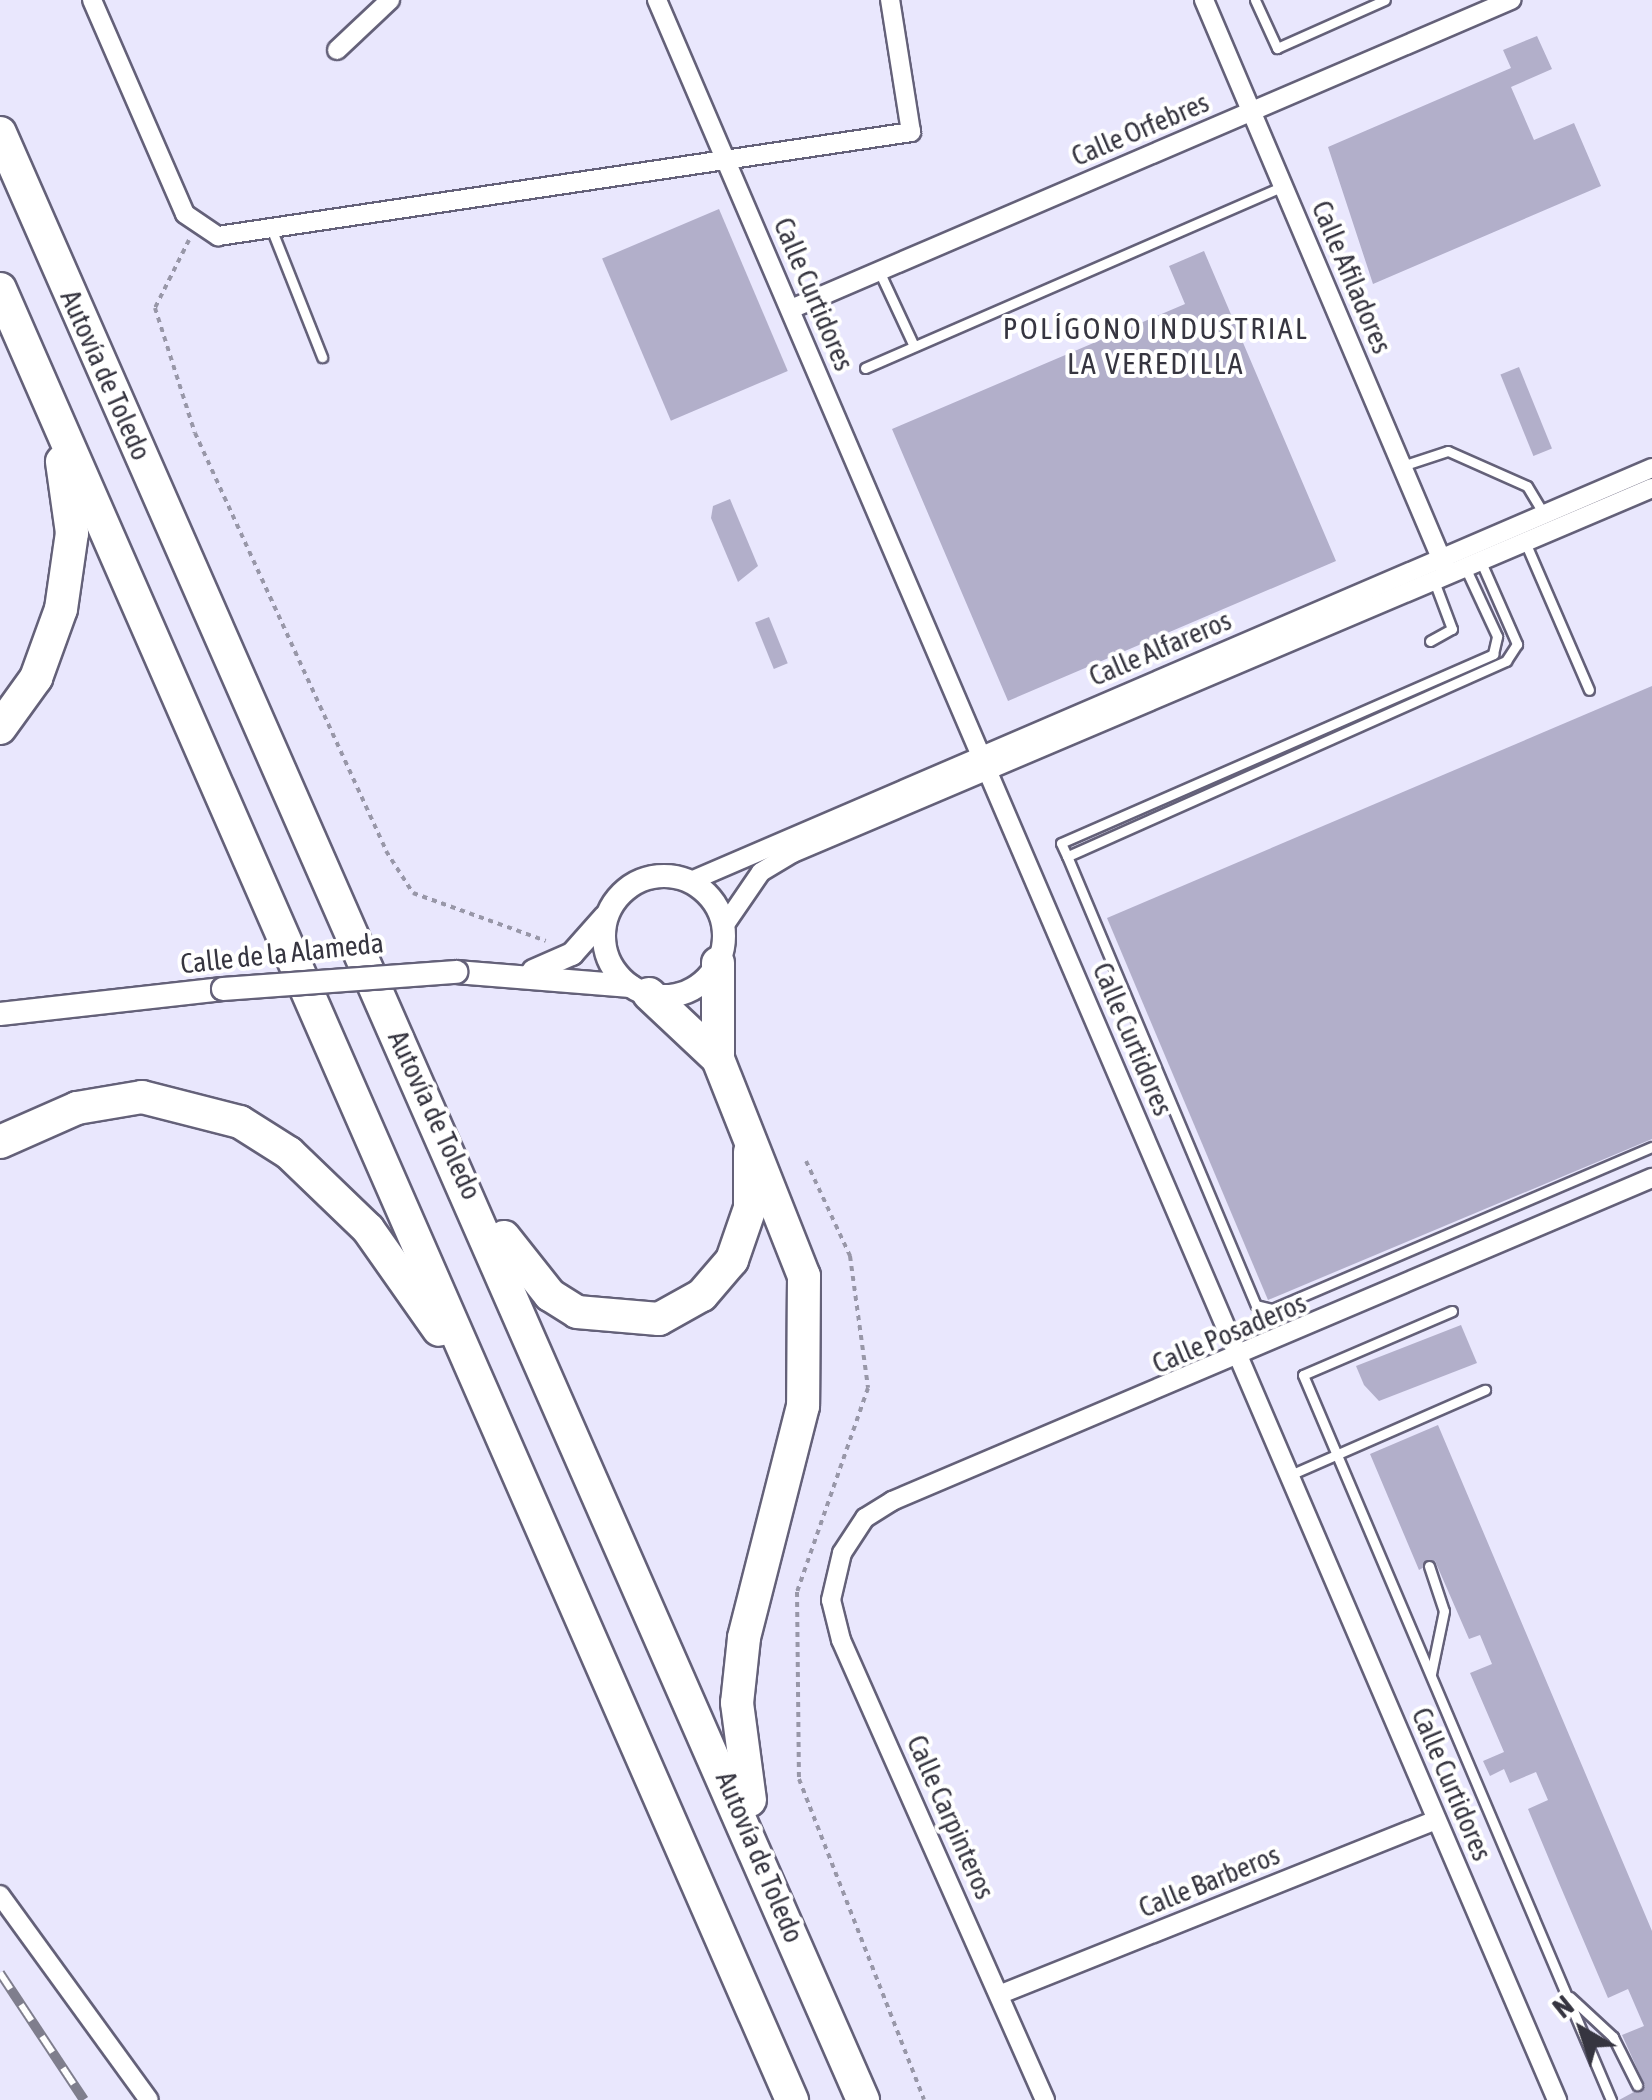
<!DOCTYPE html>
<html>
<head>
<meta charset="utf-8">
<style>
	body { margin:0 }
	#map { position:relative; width:1652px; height:2100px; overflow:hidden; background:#e9e7fd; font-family:"Asap Condensed",sans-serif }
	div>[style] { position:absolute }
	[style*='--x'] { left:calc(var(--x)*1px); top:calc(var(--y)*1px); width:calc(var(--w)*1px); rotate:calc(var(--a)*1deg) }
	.building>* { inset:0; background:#b2afca; transform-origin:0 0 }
	.path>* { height:4px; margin-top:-2px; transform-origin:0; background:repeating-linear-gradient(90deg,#9897a8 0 5px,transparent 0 10px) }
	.roads { filter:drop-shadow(2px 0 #646179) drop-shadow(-2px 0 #646179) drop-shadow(0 2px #646179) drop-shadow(0 -2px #646179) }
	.service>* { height:9px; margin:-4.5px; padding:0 4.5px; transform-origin:4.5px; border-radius:4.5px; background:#fff }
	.minor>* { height:18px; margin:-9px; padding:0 9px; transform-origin:9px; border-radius:9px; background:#fff }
	.tertiary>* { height:22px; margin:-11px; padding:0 11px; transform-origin:11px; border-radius:11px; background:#fff }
	.tertiary>.ring { margin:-11px; padding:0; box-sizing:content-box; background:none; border:22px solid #fff; border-radius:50% }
	.motorway>* { height:32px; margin:-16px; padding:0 16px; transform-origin:16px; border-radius:16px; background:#fff }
	.rail>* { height:10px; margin-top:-5px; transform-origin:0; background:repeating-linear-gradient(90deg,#fff 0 19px,#7f7e8d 0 38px); box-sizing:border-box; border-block:2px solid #7f7e8d }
	.bridges { filter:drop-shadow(2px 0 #646179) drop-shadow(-2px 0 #646179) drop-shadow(0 2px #646179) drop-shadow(0 -2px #646179) }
	.tertiary-bridge>* { height:22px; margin:-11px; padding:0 11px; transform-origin:11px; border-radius:11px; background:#fff }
	span { translate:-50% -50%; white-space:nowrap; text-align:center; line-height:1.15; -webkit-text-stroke:8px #fff; paint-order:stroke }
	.street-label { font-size:28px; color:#363540 }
	.neighbourhood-label { font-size:30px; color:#363540; letter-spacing:2.5px }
	.north { position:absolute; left:1532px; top:1980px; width:100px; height:100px; -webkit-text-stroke:8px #fff; paint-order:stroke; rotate:321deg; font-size:28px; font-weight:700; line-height:40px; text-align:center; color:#363540 }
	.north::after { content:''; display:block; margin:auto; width:35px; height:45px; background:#363540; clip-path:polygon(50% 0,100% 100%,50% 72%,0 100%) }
</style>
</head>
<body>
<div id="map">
	<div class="building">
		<div style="clip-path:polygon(1537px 36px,1552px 69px,1511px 87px,1534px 140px,1574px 123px,1601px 186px,1373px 284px,1328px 147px,1511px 68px,1503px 50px)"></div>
		<div style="left:719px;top:209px;width:176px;height:127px;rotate:67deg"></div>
		<div style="clip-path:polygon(1204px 251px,1336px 561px,1008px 701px,892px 429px,1185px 304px,1169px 266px)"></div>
		<div style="left:1519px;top:367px;width:88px;height:20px;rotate:68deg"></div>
		<div style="clip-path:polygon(730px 499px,758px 566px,738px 582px,711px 518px,713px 506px)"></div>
		<div style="left:769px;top:617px;width:50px;height:15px;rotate:68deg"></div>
		<div style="clip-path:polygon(1652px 686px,1652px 1139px,1268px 1300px,1107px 918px)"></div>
		<div style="clip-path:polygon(1461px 1325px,1477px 1363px,1379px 1401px,1364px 1385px,1356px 1366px)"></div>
		<div style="clip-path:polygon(1438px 1425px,1652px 1931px,1652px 2100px,1619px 2100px,1645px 2086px,1622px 2035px,1644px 2026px,1628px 1989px,1608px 1998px,1559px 1883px,1528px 1809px,1548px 1800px,1536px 1772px,1510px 1783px,1504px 1769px,1490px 1776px,1483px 1761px,1504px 1752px,1470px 1673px,1492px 1664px,1480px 1635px,1469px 1639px,1435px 1561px,1419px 1570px,1370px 1454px)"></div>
	</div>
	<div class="path">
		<div style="--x:189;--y:240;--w:76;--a:116.6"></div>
		<div style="--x:155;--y:308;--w:131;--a:72.3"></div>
		<div style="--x:195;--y:433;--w:460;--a:65.4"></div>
		<div style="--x:386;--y:851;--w:50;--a:57.3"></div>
		<div style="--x:413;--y:893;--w:141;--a:19.8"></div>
		<div style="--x:806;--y:1161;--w:105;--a:65.1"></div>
		<div style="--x:850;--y:1256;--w:133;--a:82.2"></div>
		<div style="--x:868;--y:1388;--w:216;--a:109.2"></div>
		<div style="--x:797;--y:1592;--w:187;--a:89.4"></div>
		<div style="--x:799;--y:1779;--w:344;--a:68.7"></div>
	</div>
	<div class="roads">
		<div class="service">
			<div style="--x:1255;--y:0;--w:53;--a:65.4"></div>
			<div style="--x:1277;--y:48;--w:118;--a:-24"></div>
			<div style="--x:271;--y:228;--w:139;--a:68.4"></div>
			<div style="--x:879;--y:271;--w:83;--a:65"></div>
			<div style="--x:865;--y:368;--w:456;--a:-23.5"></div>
			<div style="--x:1402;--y:466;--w:48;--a:-18.1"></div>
			<div style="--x:1448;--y:451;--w:86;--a:23.9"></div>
			<div style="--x:1527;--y:486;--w:33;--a:59"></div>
			<div style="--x:1525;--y:542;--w:161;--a:66.6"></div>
			<div style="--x:1481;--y:562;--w:90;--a:66.3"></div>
			<div style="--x:1517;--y:644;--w:20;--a:123"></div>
			<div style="--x:1506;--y:661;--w:480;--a:156"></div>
			<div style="--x:1067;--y:856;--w:487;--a:67.2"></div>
			<div style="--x:1256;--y:1305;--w:16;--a:14"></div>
			<div style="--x:1272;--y:1309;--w:413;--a:-23.1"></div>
			<div style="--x:1430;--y:641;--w:25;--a:-29"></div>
			<div style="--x:1452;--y:629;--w:51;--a:-110.6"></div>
			<div style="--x:1067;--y:856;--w:14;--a:-115"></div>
			<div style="--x:1061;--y:843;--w:472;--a:-23.6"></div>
			<div style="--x:1493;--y:654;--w:18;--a:-77"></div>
			<div style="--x:1497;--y:636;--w:76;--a:-114.9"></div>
			<div style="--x:1452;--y:1311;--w:162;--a:156.8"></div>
			<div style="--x:1303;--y:1375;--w:788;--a:66.98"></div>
			<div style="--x:1290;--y:1475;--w:213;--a:-23.6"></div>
			<div style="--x:1429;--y:1566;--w:47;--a:71.6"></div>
			<div style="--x:1444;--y:1611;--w:64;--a:101.7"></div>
			<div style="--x:1570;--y:1997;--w:59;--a:42.9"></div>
			<div style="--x:1613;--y:2037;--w:54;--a:63.4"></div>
		</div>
		<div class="minor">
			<div style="--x:92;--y:0;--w:233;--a:66.5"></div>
			<div style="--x:185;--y:214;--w:40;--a:34"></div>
			<div style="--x:218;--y:236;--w:701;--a:-8.53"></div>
			<div style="--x:911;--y:132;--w:134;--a:-99"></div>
			<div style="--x:657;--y:0;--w:2285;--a:66.8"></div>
			<div style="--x:1204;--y:0;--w:614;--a:66.99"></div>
			<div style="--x:337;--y:50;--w:73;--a:-43.3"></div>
			<div style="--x:791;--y:309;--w:784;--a:-23.23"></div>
			<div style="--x:691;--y:881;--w:1046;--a:-23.26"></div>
			<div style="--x:724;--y:926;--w:65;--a:-55.6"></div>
			<div style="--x:761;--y:872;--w:37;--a:-31"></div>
			<div style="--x:793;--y:853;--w:933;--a:-23.02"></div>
			<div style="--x:0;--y:1895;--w:253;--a:54"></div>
			<div style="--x:1001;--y:1994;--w:469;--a:-21.8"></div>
			<div style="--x:1045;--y:2100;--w:503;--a:-113.92"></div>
			<div style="--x:841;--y:1640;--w:41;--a:-104"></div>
			<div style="--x:831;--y:1600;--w:48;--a:-76.8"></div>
			<div style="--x:842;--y:1553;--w:42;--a:-56.7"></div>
			<div style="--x:865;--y:1518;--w:32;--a:-32"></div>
			<div style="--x:892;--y:1501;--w:826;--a:-23.03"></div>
		</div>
		<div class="tertiary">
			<div class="ring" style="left:604px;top:876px;width:98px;height:98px"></div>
			<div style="--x:533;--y:971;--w:43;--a:-23.6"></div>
			<div style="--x:572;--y:954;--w:50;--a:-48.3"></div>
			<div style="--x:456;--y:972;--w:175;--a:4.6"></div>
			<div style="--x:0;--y:1014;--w:224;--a:-6.4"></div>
		</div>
		<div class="motorway">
			<div style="--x:0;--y:133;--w:2148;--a:66.31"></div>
			<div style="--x:0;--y:289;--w:1977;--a:66.38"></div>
			<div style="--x:0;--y:728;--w:62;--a:-54.2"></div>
			<div style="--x:36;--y:678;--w:73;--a:-70.1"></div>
			<div style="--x:61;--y:609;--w:77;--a:-81.8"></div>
			<div style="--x:72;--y:533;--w:72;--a:-98"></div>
			<div style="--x:718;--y:963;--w:96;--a:90"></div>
			<div style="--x:649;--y:994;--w:95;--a:43.3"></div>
			<div style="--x:718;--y:1059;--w:233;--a:68.4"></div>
			<div style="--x:804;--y:1276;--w:130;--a:90.4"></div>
			<div style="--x:803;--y:1406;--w:239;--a:104.3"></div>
			<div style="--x:744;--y:1638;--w:65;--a:96.1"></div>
			<div style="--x:737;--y:1703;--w:98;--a:82.4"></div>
			<div style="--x:0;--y:1142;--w:84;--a:-23.8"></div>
			<div style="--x:77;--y:1108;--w:66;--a:-9.6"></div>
			<div style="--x:142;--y:1097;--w:101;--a:14.3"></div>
			<div style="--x:240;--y:1122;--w:58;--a:32.3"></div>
			<div style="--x:289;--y:1153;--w:110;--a:43.9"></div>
			<div style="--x:368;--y:1229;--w:123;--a:54.9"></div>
			<div style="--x:504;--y:1237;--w:74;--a:51.6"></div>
			<div style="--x:550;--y:1295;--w:32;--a:32"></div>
			<div style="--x:577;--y:1312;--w:82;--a:4.9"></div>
			<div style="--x:659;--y:1319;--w:49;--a:-29.2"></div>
			<div style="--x:702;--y:1295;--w:46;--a:-49.4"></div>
			<div style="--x:732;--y:1260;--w:55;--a:-70.9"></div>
			<div style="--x:750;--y:1208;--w:56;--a:-90"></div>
		</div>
	</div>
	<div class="rail">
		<div style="--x:0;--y:1973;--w:152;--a:56.5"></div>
	</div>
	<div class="bridges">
		<div class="tertiary-bridge">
			<div style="--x:223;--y:989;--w:234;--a:-4.2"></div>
		</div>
	</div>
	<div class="street-label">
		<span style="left:1140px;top:129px;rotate:-23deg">Calle Orfebres</span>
		<span style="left:1352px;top:277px;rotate:67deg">Calle Afiladores</span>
		<span style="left:814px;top:294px;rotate:67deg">Calle Curtidores</span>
		<span style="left:106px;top:375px;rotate:66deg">Autovía de Toledo</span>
		<span style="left:1160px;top:648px;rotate:-23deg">Calle Alfareros</span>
		<span style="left:282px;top:953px;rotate:-6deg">Calle de la Alameda</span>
		<span style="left:1133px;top:1039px;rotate:67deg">Calle Curtidores</span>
		<span style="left:435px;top:1115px;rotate:65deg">Autovía de Toledo</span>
		<span style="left:1229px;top:1333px;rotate:-23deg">Calle Posaderos</span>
		<span style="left:1452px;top:1784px;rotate:67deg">Calle Curtidores</span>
		<span style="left:951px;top:1817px;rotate:66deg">Calle Carpinteros</span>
		<span style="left:760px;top:1857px;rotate:67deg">Autovía de Toledo</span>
		<span style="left:1209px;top:1881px;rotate:-22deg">Calle Barberos</span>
	</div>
	<div class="neighbourhood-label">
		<span style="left:1156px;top:345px">POLÍGONO INDUSTRIAL<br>LA VEREDILLA</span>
	</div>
	<div class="north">N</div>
</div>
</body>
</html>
